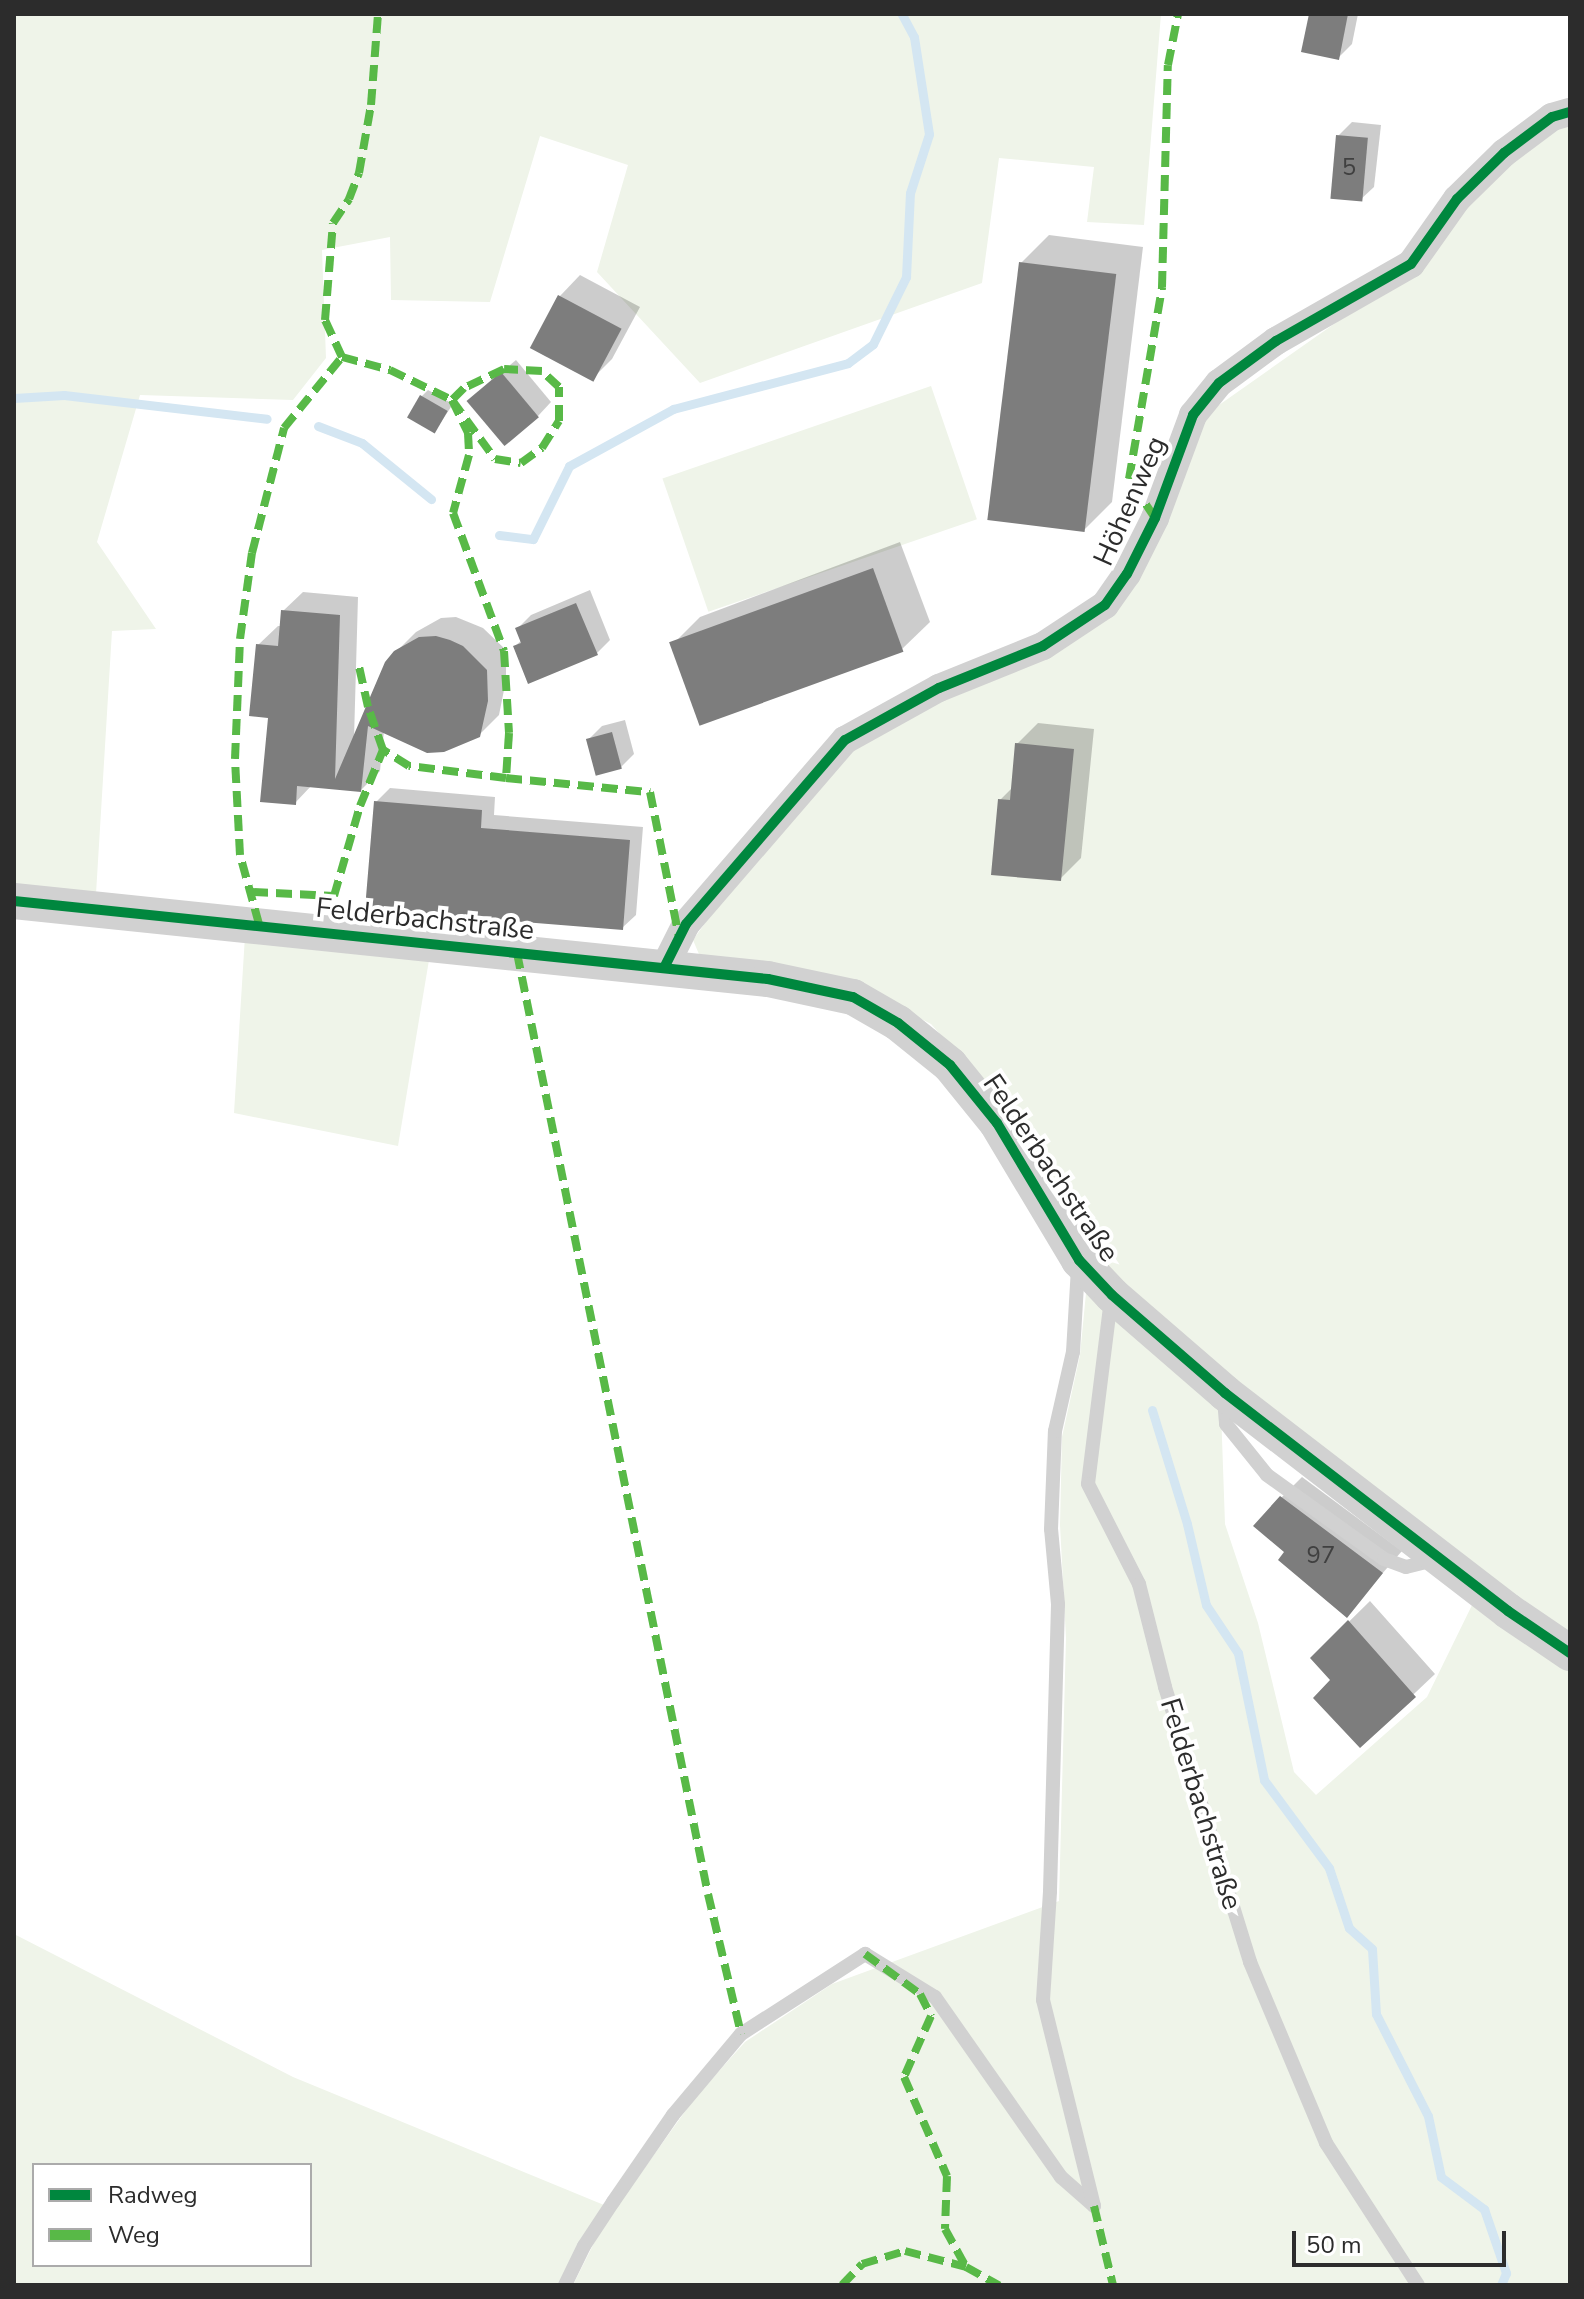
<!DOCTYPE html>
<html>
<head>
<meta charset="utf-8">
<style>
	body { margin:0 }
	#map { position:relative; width:1584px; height:2299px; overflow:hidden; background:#fff; font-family:"Nunito Sans",sans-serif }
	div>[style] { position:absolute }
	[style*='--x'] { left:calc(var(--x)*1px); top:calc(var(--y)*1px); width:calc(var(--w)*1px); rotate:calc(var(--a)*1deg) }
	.green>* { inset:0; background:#eff4e9; transform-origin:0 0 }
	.shadow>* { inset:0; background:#0003 }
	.stream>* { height:9px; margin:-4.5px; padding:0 4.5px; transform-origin:4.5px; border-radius:4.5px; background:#d4e6f2 }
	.building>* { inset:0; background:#7d7d7d; transform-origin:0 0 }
	.service>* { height:14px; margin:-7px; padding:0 7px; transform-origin:7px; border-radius:7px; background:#d1d1d1 }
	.minor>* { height:28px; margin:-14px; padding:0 14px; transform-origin:14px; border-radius:14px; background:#d1d1d1 }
	.tertiary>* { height:36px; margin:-18px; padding:0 18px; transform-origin:18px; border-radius:18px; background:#d1d1d1 }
	.quiet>* { height:8px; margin-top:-4px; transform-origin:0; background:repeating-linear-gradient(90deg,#58b947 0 16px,transparent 0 24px) }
	.cycleway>* { height:10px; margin:-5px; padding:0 5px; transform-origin:5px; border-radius:5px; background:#00873e }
	span { translate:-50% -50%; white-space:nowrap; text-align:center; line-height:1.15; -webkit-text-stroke:8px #fff; paint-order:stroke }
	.number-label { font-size:24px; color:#404040 }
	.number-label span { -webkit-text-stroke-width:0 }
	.street-label { font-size:28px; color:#2c2c2c }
	.frame { position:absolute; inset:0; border:16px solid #2c2c2c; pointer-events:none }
	.legend { position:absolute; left:32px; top:2163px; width:280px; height:104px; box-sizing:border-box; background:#fff; border:2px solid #ababab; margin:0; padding:10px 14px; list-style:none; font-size:24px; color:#2c2c2c }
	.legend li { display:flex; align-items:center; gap:16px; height:40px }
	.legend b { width:40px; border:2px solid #ababab }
	.scale { position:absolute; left:1292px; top:2231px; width:214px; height:36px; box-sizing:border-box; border:4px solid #2c2c2c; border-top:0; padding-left:10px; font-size:24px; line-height:28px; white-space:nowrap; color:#2c2c2c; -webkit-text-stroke:6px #fff; paint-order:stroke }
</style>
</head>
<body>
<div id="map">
	<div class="green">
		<div style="clip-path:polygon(14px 14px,1161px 14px,1144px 225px,1087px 222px,1094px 167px,999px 158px,982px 283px,700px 383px,597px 272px,628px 165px,540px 136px,490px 302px,391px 300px,390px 237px,322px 250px,326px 358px,293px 400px,140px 395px,97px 542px,156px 629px,112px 631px,96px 894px,14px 889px)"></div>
		<div style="clip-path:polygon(1570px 119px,1570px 1640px,1257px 1401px,1097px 1261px,977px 1076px,931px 1024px,856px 985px,701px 959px,693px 940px,725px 895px,855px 749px,1118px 605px,1202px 417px,1344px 317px,1506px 158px)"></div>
		<div style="left:931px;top:386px;width:141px;height:284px;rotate:71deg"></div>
		<div style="clip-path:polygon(245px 936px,429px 960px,398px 1146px,234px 1113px)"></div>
		<div style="clip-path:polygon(1086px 1293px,1221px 1410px,1225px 1524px,1258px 1623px,1294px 1772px,1316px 1795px,1427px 1697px,1475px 1599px,1570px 1666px,1570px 2285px,573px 2285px,597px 2237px,628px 2191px,694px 2099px,745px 2042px,832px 1984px,1059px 1901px,1066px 1638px,1060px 1525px,1062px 1437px,1080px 1355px)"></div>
		<div style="clip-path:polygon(evenodd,14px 1934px,293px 2077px,604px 2205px,560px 2285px,14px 2285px,14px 1934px,34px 2165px,310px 2165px,310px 2265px,34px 2265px,34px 2165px)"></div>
	</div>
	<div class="shadow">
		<div style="clip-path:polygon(1311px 14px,1358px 14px,1352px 44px,1339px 57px)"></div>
		<div style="clip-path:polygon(1352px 122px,1381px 125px,1374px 187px,1360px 200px,1338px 136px)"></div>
		<div style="clip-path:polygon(1049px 235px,1143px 247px,1112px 502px,1085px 529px,1021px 263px)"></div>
		<div style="clip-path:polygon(580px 275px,640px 307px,612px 359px,591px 380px,560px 296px)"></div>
		<div style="clip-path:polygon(516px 360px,551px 402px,538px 416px,483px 388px)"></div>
		<div style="clip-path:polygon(428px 390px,453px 404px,435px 431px,422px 396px)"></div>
		<div style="clip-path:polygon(900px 542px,930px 622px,902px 649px,672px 645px,700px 617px)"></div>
		<div style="clip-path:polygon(590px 590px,610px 640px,597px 653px,515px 646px,522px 640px,517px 629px,531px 615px)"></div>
		<div style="clip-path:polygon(303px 592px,358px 597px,354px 739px,396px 652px,416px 632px,441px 618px,456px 617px,483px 628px,506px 650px,506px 680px,499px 715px,479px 735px,384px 731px,380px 771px,361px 790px,312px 785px,295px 803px,270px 716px,258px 645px,278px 626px,282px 626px,283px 611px)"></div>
		<div style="clip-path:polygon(625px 720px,634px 754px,621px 767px,588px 740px,602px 726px)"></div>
		<div style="clip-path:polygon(1038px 723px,1094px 729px,1081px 858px,1060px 879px,1000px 800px,1013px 787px,1017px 744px)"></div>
		<div style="clip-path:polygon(390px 788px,495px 797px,494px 815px,643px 827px,636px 915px,622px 928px,376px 802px)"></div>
		<div style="clip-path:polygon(1302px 1477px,1402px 1551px,1346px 1615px,1287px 1552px,1281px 1498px)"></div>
		<div style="clip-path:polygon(1370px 1601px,1435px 1674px,1360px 1745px,1333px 1680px,1312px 1658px)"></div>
	</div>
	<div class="stream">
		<div style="--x:14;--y:398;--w:50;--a:-3.4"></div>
		<div style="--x:64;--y:395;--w:204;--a:6.7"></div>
		<div style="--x:318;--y:426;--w:47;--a:21.1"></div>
		<div style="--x:362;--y:443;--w:89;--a:39.1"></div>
		<div style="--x:499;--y:535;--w:34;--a:7"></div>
		<div style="--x:533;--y:539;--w:81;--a:-63.7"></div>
		<div style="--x:569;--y:466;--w:119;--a:-28.7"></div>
		<div style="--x:673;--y:409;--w:181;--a:-14.7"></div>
		<div style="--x:848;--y:363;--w:31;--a:-37"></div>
		<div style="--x:873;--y:344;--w:75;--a:-63.8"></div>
		<div style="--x:906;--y:277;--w:84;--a:-87.3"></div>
		<div style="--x:910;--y:193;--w:62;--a:-72.1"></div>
		<div style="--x:929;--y:134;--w:98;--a:-98.8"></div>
		<div style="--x:914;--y:37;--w:26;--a:-118"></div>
		<div style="--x:1152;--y:1410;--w:119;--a:72.9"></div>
		<div style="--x:1187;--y:1524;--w:83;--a:76.8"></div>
		<div style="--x:1206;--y:1605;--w:58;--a:56.3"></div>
		<div style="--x:1238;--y:1653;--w:130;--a:78.4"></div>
		<div style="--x:1264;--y:1780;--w:109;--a:53.5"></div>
		<div style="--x:1329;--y:1868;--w:63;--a:71.6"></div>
		<div style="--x:1349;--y:1928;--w:31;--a:42"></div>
		<div style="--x:1372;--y:1949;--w:65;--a:86.5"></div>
		<div style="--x:1376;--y:2014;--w:114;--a:63"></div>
		<div style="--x:1428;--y:2116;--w:62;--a:78"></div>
		<div style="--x:1441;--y:2177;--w:54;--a:36.7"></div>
		<div style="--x:1484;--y:2209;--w:68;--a:71"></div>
		<div style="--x:1506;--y:2273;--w:13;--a:113"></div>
	</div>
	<div class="building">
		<div style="clip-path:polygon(1309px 14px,1348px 14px,1339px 60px,1301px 52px)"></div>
		<div style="left:1336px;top:135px;width:32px;height:64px;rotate:5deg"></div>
		<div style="left:1019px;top:262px;width:98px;height:260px;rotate:7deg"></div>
		<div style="left:558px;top:295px;width:72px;height:60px;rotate:28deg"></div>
		<div style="left:501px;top:372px;width:59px;height:45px;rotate:50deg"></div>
		<div style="left:420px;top:395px;width:32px;height:26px;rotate:30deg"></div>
		<div style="left:873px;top:568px;width:89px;height:217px;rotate:70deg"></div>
		<div style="clip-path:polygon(576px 603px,598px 655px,528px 684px,513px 646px,521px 643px,515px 628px)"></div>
		<div style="clip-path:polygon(281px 610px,340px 615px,335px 779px,385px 662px,394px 651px,419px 637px,436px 636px,450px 640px,463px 646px,487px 670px,488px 701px,480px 737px,444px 752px,427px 753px,368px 726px,361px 792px,297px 786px,296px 805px,260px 802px,268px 718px,249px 716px,256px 644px,278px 646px)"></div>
		<div style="left:612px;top:732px;width:38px;height:27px;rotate:75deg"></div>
		<div style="clip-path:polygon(1015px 743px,1074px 749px,1061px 881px,991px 875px,998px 799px,1010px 800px)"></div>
		<div style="clip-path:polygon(374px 801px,482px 810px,481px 828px,630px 840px,623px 930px,365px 909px)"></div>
		<div style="clip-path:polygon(1280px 1496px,1383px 1573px,1347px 1618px,1278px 1560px,1284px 1552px,1253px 1526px)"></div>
		<div style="clip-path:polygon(1348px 1620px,1416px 1697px,1360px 1748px,1313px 1698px,1330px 1680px,1310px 1658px)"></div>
	</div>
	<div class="service">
		<div style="--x:1111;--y:1299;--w:186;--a:97.1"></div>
		<div style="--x:1088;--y:1484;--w:112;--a:63"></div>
		<div style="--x:1139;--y:1584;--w:106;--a:75.8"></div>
		<div style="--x:1165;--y:1687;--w:288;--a:72.8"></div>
		<div style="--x:1250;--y:1962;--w:196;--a:67.2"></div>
		<div style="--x:1326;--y:2143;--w:169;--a:57.1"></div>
		<div style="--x:1224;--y:1400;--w:24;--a:85"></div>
		<div style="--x:1226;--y:1424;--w:65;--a:51.2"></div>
		<div style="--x:1267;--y:1475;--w:144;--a:35.7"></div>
		<div style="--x:1384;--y:1559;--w:23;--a:20"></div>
		<div style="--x:1406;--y:1567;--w:30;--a:-14"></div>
		<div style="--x:565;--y:2285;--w:43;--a:-64"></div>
		<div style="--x:584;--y:2246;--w:53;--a:-56.6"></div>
		<div style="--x:613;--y:2202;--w:106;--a:-55.4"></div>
		<div style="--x:673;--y:2115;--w:106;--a:-50"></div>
		<div style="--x:741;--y:2034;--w:148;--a:-32.8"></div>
		<div style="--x:865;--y:1954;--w:82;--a:31.6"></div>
		<div style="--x:935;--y:1997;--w:220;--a:55"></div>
		<div style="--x:1061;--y:2177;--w:44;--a:41.3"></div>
		<div style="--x:1094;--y:2206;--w:212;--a:-103.9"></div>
		<div style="--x:1043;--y:2000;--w:109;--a:-86.3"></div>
		<div style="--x:1050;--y:1891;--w:287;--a:-88.4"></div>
		<div style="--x:1058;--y:1604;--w:75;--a:-95.3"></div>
		<div style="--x:1051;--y:1529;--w:98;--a:-87.7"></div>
		<div style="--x:1055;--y:1431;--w:81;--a:-77.2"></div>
		<div style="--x:1073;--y:1352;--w:84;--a:-86.6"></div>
	</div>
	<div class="minor">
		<div style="--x:664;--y:968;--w:49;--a:-63.4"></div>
		<div style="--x:686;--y:924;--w:243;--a:-49.2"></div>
		<div style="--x:845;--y:740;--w:107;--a:-29"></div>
		<div style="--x:939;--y:688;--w:112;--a:-22"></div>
		<div style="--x:1043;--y:646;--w:74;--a:-33.5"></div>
		<div style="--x:1105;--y:605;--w:38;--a:-55"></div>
		<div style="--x:1127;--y:574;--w:63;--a:-63.4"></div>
		<div style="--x:1155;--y:518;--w:110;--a:-69.7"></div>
		<div style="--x:1193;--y:415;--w:41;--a:-50.9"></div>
		<div style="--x:1219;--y:383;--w:71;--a:-36.4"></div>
		<div style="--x:1276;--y:341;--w:155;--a:-29.7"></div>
		<div style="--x:1411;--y:264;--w:80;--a:-54.7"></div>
		<div style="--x:1457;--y:199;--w:66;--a:-44.4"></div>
		<div style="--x:1504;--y:153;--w:60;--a:-36.9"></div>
		<div style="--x:1552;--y:117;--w:19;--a:-16"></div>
	</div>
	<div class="tertiary">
		<div style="--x:14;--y:901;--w:758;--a:5.91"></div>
		<div style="--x:768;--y:979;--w:87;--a:12"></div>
		<div style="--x:853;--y:997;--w:52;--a:30"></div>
		<div style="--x:898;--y:1023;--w:67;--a:38.9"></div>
		<div style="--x:950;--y:1065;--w:75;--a:51"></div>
		<div style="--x:997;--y:1123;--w:160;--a:59.1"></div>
		<div style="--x:1079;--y:1260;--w:48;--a:46.7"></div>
		<div style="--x:1112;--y:1295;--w:150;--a:40.9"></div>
		<div style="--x:1225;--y:1393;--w:357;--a:37.6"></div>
		<div style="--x:1508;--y:1611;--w:75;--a:34.1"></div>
	</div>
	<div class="quiet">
		<div style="--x:342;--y:357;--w:41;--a:-114.7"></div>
		<div style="--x:325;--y:320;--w:97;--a:-85.3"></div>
		<div style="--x:333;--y:223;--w:29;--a:-56"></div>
		<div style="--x:349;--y:199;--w:28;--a:-69"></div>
		<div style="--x:359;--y:173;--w:69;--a:-80"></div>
		<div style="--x:371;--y:105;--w:91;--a:-85.6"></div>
		<div style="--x:1155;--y:518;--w:47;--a:-123.7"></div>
		<div style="--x:1129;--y:479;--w:195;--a:-80.2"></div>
		<div style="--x:1162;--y:287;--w:222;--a:-88.5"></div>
		<div style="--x:1168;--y:65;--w:52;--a:-78.9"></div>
		<div style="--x:506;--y:778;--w:145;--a:5.6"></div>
		<div style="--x:650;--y:792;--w:148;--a:78.7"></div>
		<div style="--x:252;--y:892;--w:82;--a:2.8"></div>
		<div style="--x:334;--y:896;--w:94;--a:-73.9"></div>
		<div style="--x:360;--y:806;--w:61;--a:-67.7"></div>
		<div style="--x:383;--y:750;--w:46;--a:-109.2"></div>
		<div style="--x:368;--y:707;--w:46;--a:-102.5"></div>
		<div style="--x:259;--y:924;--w:72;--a:-105.4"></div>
		<div style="--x:240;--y:855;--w:96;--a:-93"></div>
		<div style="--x:235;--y:759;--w:120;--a:-87.6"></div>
		<div style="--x:240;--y:639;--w:87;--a:-82.1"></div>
		<div style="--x:252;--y:553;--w:129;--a:-75.6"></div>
		<div style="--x:284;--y:428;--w:92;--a:-50.8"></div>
		<div style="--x:342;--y:357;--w:50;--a:15.2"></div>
		<div style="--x:390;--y:370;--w:69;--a:25.8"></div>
		<div style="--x:452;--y:400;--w:73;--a:53.9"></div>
		<div style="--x:495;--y:459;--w:26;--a:9"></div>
		<div style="--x:521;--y:463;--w:26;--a:-36"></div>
		<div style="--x:542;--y:448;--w:32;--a:-58"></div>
		<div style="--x:559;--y:421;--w:34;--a:-90"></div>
		<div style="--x:559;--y:387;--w:23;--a:-137"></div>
		<div style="--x:542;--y:371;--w:38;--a:-177"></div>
		<div style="--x:504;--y:369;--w:44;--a:154.6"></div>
		<div style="--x:464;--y:388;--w:17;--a:135"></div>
		<div style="--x:452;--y:400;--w:37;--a:64"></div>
		<div style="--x:468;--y:433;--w:22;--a:87"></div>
		<div style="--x:469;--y:455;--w:60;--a:105.4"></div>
		<div style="--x:453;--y:513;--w:147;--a:69.7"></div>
		<div style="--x:504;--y:651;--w:82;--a:86.5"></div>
		<div style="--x:509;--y:733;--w:45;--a:93.8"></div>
		<div style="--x:506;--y:778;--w:98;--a:-172.9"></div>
		<div style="--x:409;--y:766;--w:31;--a:-148"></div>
		<div style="--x:517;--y:953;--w:960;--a:78.53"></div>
		<div style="--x:708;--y:1894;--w:144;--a:76.7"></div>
		<div style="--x:865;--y:1954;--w:68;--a:36"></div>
		<div style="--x:920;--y:1994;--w:25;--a:63"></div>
		<div style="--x:931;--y:2016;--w:67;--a:113.9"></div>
		<div style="--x:904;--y:2077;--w:108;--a:66.5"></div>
		<div style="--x:947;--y:2176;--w:53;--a:92.2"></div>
		<div style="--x:945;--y:2229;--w:43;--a:61.1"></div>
		<div style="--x:1094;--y:2206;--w:81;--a:76.5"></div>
		<div style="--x:842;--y:2285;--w:29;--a:-46"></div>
		<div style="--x:862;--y:2264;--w:45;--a:-16.8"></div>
		<div style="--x:905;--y:2251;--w:63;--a:14.7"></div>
		<div style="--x:966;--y:2267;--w:38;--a:29"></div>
	</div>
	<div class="cycleway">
		<div style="--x:14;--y:901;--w:758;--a:5.91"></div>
		<div style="--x:768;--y:979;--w:87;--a:12"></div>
		<div style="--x:853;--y:997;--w:52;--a:30"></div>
		<div style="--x:898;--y:1023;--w:67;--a:38.9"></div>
		<div style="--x:950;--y:1065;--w:75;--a:51"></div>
		<div style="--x:997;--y:1123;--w:160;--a:59.1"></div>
		<div style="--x:1079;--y:1260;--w:48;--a:46.7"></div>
		<div style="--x:1112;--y:1295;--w:150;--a:40.9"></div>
		<div style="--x:1225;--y:1393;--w:357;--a:37.6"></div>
		<div style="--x:1508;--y:1611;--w:75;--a:34.1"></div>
		<div style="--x:664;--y:968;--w:49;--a:-63.4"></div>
		<div style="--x:686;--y:924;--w:243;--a:-49.2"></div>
		<div style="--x:845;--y:740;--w:107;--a:-29"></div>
		<div style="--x:939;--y:688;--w:112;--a:-22"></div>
		<div style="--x:1043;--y:646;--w:74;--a:-33.5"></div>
		<div style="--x:1105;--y:605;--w:38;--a:-55"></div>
		<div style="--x:1127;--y:574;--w:63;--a:-63.4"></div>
		<div style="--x:1155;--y:518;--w:110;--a:-69.7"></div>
		<div style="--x:1193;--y:415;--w:41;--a:-50.9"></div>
		<div style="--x:1219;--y:383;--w:71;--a:-36.4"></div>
		<div style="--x:1276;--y:341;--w:155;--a:-29.7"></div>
		<div style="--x:1411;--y:264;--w:80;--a:-54.7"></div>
		<div style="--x:1457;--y:199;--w:66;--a:-44.4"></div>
		<div style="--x:1504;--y:153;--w:60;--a:-36.9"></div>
		<div style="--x:1552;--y:117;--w:19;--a:-16"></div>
	</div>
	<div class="number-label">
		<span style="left:1349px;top:168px">5</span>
		<span style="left:1321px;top:1556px">97</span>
	</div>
	<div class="street-label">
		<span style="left:1130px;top:501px;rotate:-66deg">Höhenweg</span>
		<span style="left:425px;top:919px;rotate:6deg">Felderbachstraße</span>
		<span style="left:1051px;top:1168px;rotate:56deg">Felderbachstraße</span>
		<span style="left:1201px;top:1804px;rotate:73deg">Felderbachstraße</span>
	</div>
	<div class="frame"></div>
	<ul class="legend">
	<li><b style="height:10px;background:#00873e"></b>Radweg</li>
	<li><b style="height:10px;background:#58b947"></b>Weg</li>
	</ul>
	<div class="scale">50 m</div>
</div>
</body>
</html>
